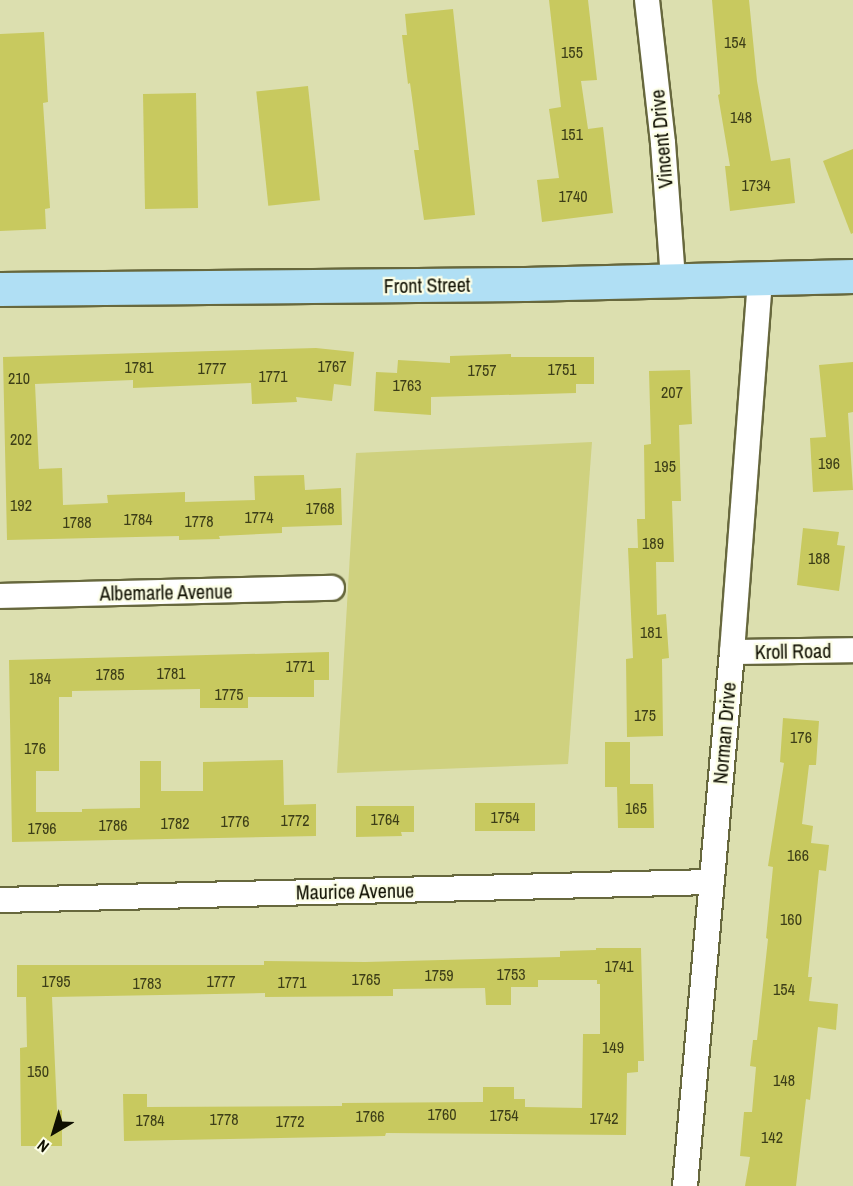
<!DOCTYPE html>
<html>
<head>
<meta charset="utf-8">
<style>
	body { margin:0 }
	#map { position:relative; width:853px; height:1186px; overflow:hidden; background:#dcdfaf; font-family:"Archivo Narrow",sans-serif }
	div>[style] { position:absolute }
	[style*='--x'] { left:calc(var(--x)*1px); top:calc(var(--y)*1px); width:calc(var(--w)*1px); rotate:calc(var(--a)*1deg) }
	.green>* { inset:0; background:#cfd17f }
	.building>* { inset:0; background:#c8c95f; transform-origin:0 0 }
	.roads { filter:drop-shadow(2px 0 #67683d) drop-shadow(-2px 0 #67683d) drop-shadow(0 2px #67683d) drop-shadow(0 -2px #67683d) }
	.minor>* { height:24px; margin:-12px; padding:0 12px; transform-origin:12px; border-radius:12px; background:#fff }
	.primary>* { height:33px; margin:-16.5px; padding:0 16.5px; transform-origin:16.5px; border-radius:16.5px; background:#b0dff4 }
	span { translate:-50% -50%; white-space:nowrap; text-align:center; line-height:1.15; -webkit-text-stroke:4.5px #fcfee6; paint-order:stroke }
	.number-label { font-size:16px; color:#3d3e18 }
	.number-label span { -webkit-text-stroke-width:0 }
	.street-label { font-size:20px; color:#0f0f01 }
	.north { position:absolute; left:24px; top:1102px; width:60px; height:60px; -webkit-text-stroke:4px #fcfee6; paint-order:stroke; rotate:218deg; font-size:16px; font-weight:700; line-height:24px; text-align:center; color:#0f0f01 }
	.north::after { content:''; display:block; margin:auto; width:21px; height:27px; background:#0f0f01; clip-path:polygon(50% 0,100% 100%,50% 72%,0 100%) }
</style>
</head>
<body>
<div id="map">
	<div class="green">
		<div style="clip-path:polygon(592px 442px,568px 764px,337px 773px,356px 453px)"></div>
	</div>
	<div class="building">
		<div style="clip-path:polygon(549px 0,588px 0,597px 80px,581px 81px,588px 129px,603px 127px,613px 213px,542px 222px,537px 180px,559px 178px,549px 109px,561px 107px)"></div>
		<div style="clip-path:polygon(712px 0,749px 0,757px 81px,771px 161px,790px 158px,795px 203px,730px 211px,725px 166px,730px 166px,718px 95px,720px 94px)"></div>
		<div style="clip-path:polygon(453px 9px,475px 215px,424px 220px,414px 150px,419px 150px,413px 105px,410px 83px,408px 84px,402px 35px,407px 35px,405px 14px)"></div>
		<div style="clip-path:polygon(44px 32px,48px 102px,43px 103px,50px 208px,45px 209px,46px 229px,0 231px,0 34px)"></div>
		<div style="left:308px;top:86px;width:115px;height:52px;rotate:84deg"></div>
		<div style="left:196px;top:93px;width:115px;height:53px;rotate:89deg"></div>
		<div style="clip-path:polygon(853px 149px,853px 233px,851px 234px,823px 161px)"></div>
		<div style="clip-path:polygon(316px 348px,354px 352px,351px 386px,334px 384px,332px 401px,296px 397px,297px 402px,252px 404px,251px 383px,133px 388px,133px 380px,35px 384px,39px 469px,62px 468px,63px 505px,108px 503px,107px 495px,185px 492px,185px 502px,255px 500px,254px 476px,304px 475px,305px 490px,341px 488px,342px 525px,282px 527px,282px 533px,219px 536px,220px 539px,179px 540px,179px 536px,7px 540px,3px 357px)"></div>
		<div style="clip-path:polygon(511px 354px,511px 357px,594px 357px,594px 384px,576px 384px,576px 393px,431px 397px,431px 415px,374px 411px,376px 372px,397px 373px,398px 360px,450px 363px,450px 356px)"></div>
		<div style="clip-path:polygon(853px 362px,853px 412px,848px 413px,853px 490px,813px 492px,810px 438px,826px 437px,819px 365px)"></div>
		<div style="clip-path:polygon(690px 370px,692px 424px,679px 425px,681px 501px,672px 501px,674px 562px,656px 562px,657px 615px,666px 614px,669px 658px,662px 659px,663px 736px,627px 737px,626px 659px,633px 658px,628px 548px,638px 548px,637px 519px,645px 519px,644px 445px,651px 444px,649px 371px)"></div>
		<div style="clip-path:polygon(803px 528px,839px 532px,837px 545px,845px 546px,839px 591px,797px 585px)"></div>
		<div style="clip-path:polygon(329px 652px,329px 680px,314px 680px,314px 697px,248px 697px,248px 708px,200px 708px,200px 689px,72px 691px,72px 697px,59px 697px,59px 771px,36px 771px,36px 812px,82px 812px,82px 809px,140px 808px,140px 761px,161px 761px,161px 791px,203px 791px,203px 762px,283px 760px,284px 805px,316px 804px,316px 836px,12px 842px,9px 660px)"></div>
		<div style="clip-path:polygon(783px 718px,819px 721px,816px 765px,809px 765px,802px 824px,813px 826px,811px 843px,829px 845px,826px 871px,819px 870px,808px 977px,812px 977px,809px 1001px,838px 1004px,836px 1030px,818px 1027px,810px 1100px,806px 1099px,796px 1186px,745px 1186px,750px 1157px,740px 1156px,744px 1112px,752px 1112px,756px 1067px,750px 1066px,753px 1040px,757px 1040px,768px 939px,766px 938px,773px 867px,768px 866px,784px 763px,780px 762px)"></div>
		<div style="clip-path:polygon(605px 742px,630px 742px,630px 784px,653px 784px,654px 828px,618px 828px,617px 787px,605px 787px)"></div>
		<div style="left:475px;top:803px;width:60px;height:28px"></div>
		<div style="clip-path:polygon(356px 806px,414px 806px,414px 832px,401px 832px,402px 836px,356px 837px)"></div>
		<div style="clip-path:polygon(596px 948px,641px 948px,644px 1061px,638px 1061px,638px 1072px,627px 1073px,626px 1135px,386px 1133px,385px 1136px,124px 1141px,123px 1094px,147px 1094px,147px 1107px,342px 1106px,342px 1103px,483px 1102px,483px 1087px,514px 1087px,514px 1099px,525px 1099px,525px 1107px,582px 1108px,583px 1034px,600px 1034px,600px 984px,597px 984px,597px 980px,538px 980px,538px 987px,511px 987px,511px 1005px,486px 1005px,485px 988px,393px 989px,393px 996px,265px 997px,265px 993px,52px 997px,57px 1111px,62px 1110px,62px 1146px,21px 1146px,20px 1048px,27px 1047px,26px 997px,17px 997px,17px 965px,264px 965px,264px 961px,365px 962px,560px 957px,560px 951px,596px 950px)"></div>
	</div>
	<div class="roads">
		<div class="minor">
			<div style="--x:647;--y:0;--w:144;--a:83.6"></div>
			<div style="--x:663;--y:143;--w:135;--a:85.8"></div>
			<div style="--x:0;--y:596;--w:332;--a:-1.4"></div>
			<div style="--x:732;--y:652;--w:121;--a:-0.9"></div>
			<div style="--x:0;--y:900;--w:710;--a:-1.45"></div>
			<div style="--x:685;--y:1186;--w:536;--a:-84.97"></div>
			<div style="--x:732;--y:652;--w:374;--a:-85.7"></div>
		</div>
		<div class="primary">
			<div style="--x:0;--y:289;--w:525;--a:-0.55"></div>
			<div style="--x:525;--y:284;--w:328;--a:-1.4"></div>
		</div>
	</div>
	<div class="number-label">
		<span style="left:735px;top:42px">154</span>
		<span style="left:572px;top:52px">155</span>
		<span style="left:741px;top:117px">148</span>
		<span style="left:572px;top:134px">151</span>
		<span style="left:756px;top:185px">1734</span>
		<span style="left:573px;top:196px">1740</span>
		<span style="left:332px;top:366px">1767</span>
		<span style="left:139px;top:367px">1781</span>
		<span style="left:212px;top:368px">1777</span>
		<span style="left:562px;top:369px">1751</span>
		<span style="left:482px;top:370px">1757</span>
		<span style="left:273px;top:376px">1771</span>
		<span style="left:19px;top:378px">210</span>
		<span style="left:407px;top:385px">1763</span>
		<span style="left:672px;top:392px">207</span>
		<span style="left:21px;top:439px">202</span>
		<span style="left:829px;top:463px">196</span>
		<span style="left:665px;top:466px">195</span>
		<span style="left:21px;top:505px">192</span>
		<span style="left:320px;top:508px">1768</span>
		<span style="left:259px;top:517px">1774</span>
		<span style="left:138px;top:519px">1784</span>
		<span style="left:199px;top:521px">1778</span>
		<span style="left:77px;top:522px">1788</span>
		<span style="left:653px;top:543px">189</span>
		<span style="left:819px;top:558px">188</span>
		<span style="left:651px;top:632px">181</span>
		<span style="left:300px;top:666px">1771</span>
		<span style="left:171px;top:673px">1781</span>
		<span style="left:110px;top:674px">1785</span>
		<span style="left:40px;top:678px">184</span>
		<span style="left:229px;top:694px">1775</span>
		<span style="left:645px;top:715px">175</span>
		<span style="left:801px;top:737px">176</span>
		<span style="left:35px;top:748px">176</span>
		<span style="left:636px;top:808px">165</span>
		<span style="left:505px;top:817px">1754</span>
		<span style="left:385px;top:819px">1764</span>
		<span style="left:295px;top:820px">1772</span>
		<span style="left:235px;top:821px">1776</span>
		<span style="left:175px;top:823px">1782</span>
		<span style="left:113px;top:825px">1786</span>
		<span style="left:42px;top:828px">1796</span>
		<span style="left:798px;top:855px">166</span>
		<span style="left:791px;top:919px">160</span>
		<span style="left:619px;top:966px">1741</span>
		<span style="left:511px;top:974px">1753</span>
		<span style="left:439px;top:975px">1759</span>
		<span style="left:366px;top:979px">1765</span>
		<span style="left:56px;top:981px">1795</span>
		<span style="left:221px;top:981px">1777</span>
		<span style="left:292px;top:982px">1771</span>
		<span style="left:147px;top:983px">1783</span>
		<span style="left:784px;top:989px">154</span>
		<span style="left:613px;top:1047px">149</span>
		<span style="left:38px;top:1071px">150</span>
		<span style="left:784px;top:1080px">148</span>
		<span style="left:442px;top:1114px">1760</span>
		<span style="left:504px;top:1115px">1754</span>
		<span style="left:370px;top:1116px">1766</span>
		<span style="left:604px;top:1118px">1742</span>
		<span style="left:224px;top:1119px">1778</span>
		<span style="left:150px;top:1120px">1784</span>
		<span style="left:290px;top:1121px">1772</span>
		<span style="left:772px;top:1137px">142</span>
	</div>
	<div class="street-label">
		<span style="left:661px;top:139px;rotate:-95deg">Vincent Drive</span>
		<span style="left:427px;top:285px;rotate:-1deg">Front Street</span>
		<span style="left:166px;top:592px;rotate:-1deg">Albemarle Avenue</span>
		<span style="left:793px;top:651px;rotate:-1deg">Kroll Road</span>
		<span style="left:724px;top:733px;rotate:-85deg">Norman Drive</span>
		<span style="left:355px;top:891px;rotate:-1deg">Maurice Avenue</span>
	</div>
	<div class="north">N</div>
</div>
</body>
</html>
